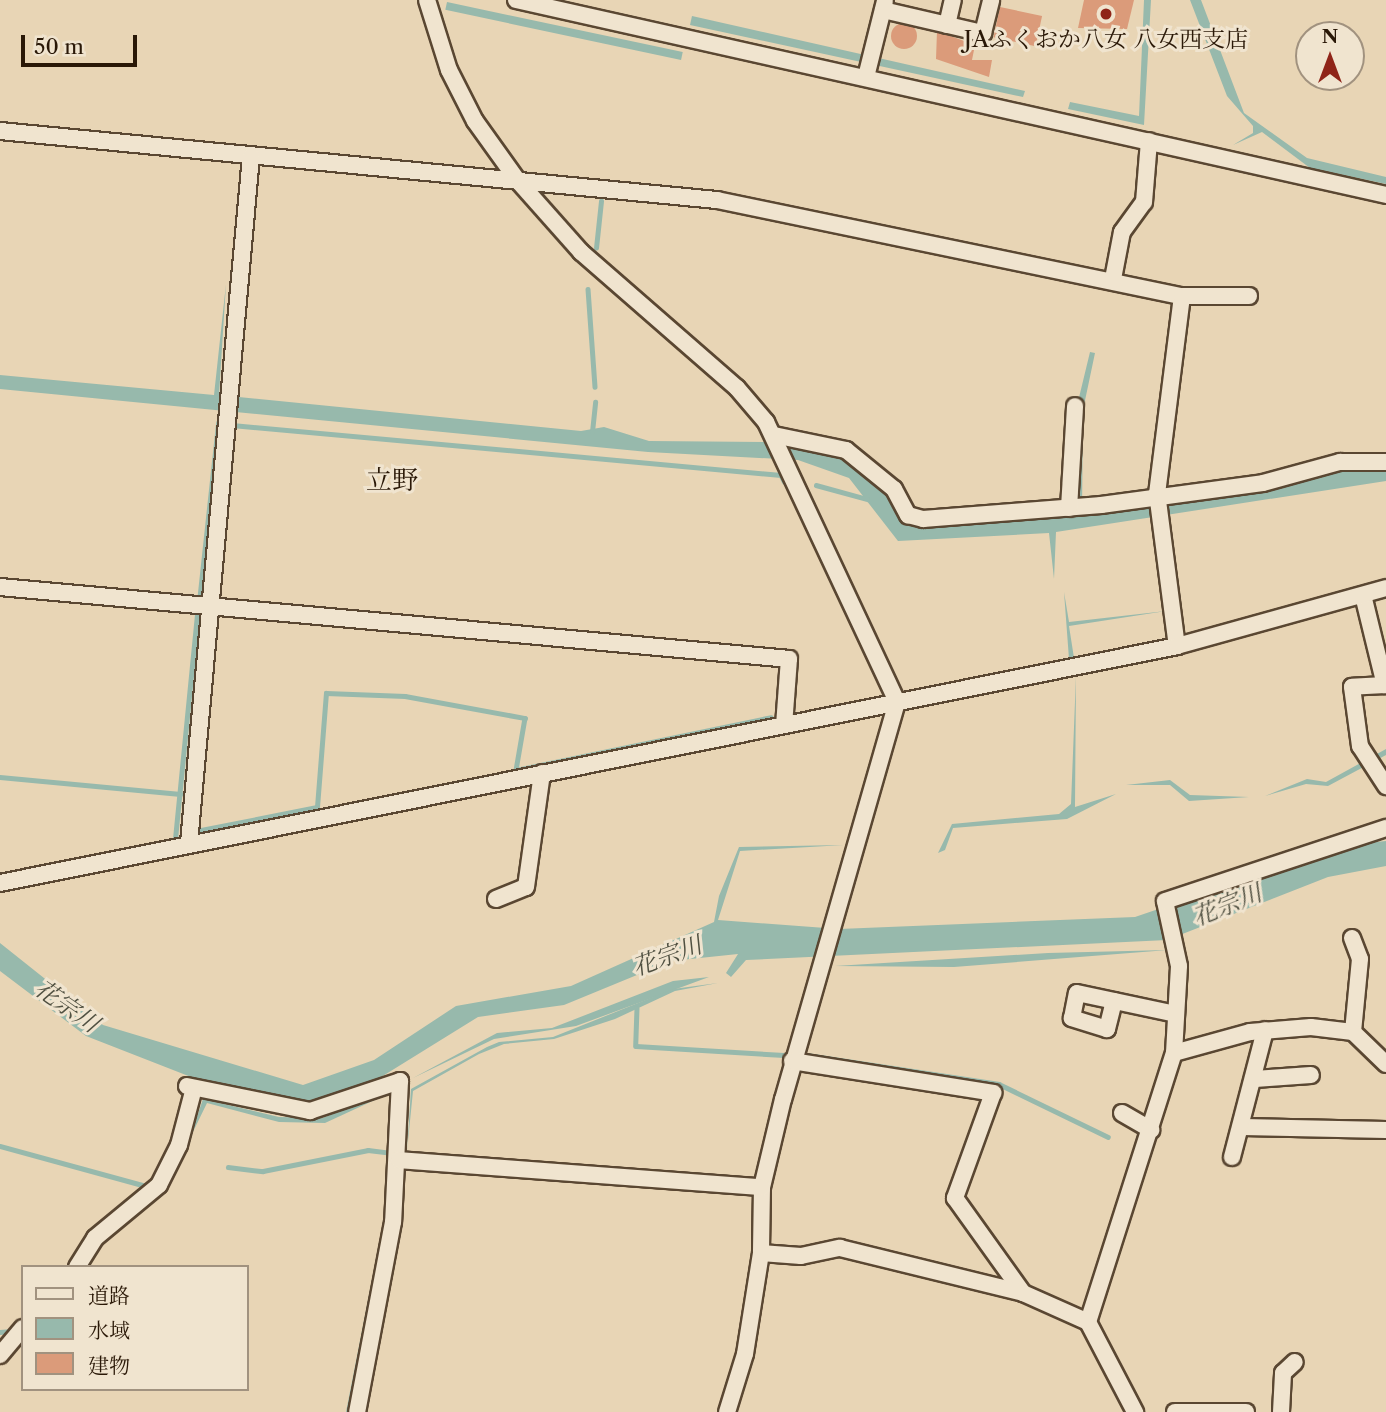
<!DOCTYPE html>
<html>
<head>
<meta charset="utf-8">
<style>
	body { margin:0 }
	#map { position:relative; width:1386px; height:1412px; overflow:hidden; background:#e8d5b5; font-family:"Libre Caslon Text","Noto Serif JP",serif }
	div>[style] { position:absolute }
	[style*='--x'] { left:calc(var(--x)*1px); top:calc(var(--y)*1px); width:calc(var(--w)*1px); rotate:calc(var(--a)*1deg) }
	.water>* { inset:0; background:#97b9ac; transform-origin:0 0 }
	.stream>* { height:4.5px; margin:-2.25px; padding:0 2.25px; transform-origin:2.25px; border-radius:2.25px; background:#97b9ac }
	.building>* { inset:0; background:#db9b7a; transform-origin:0 0 }
	.round { border-radius:50% }
	.roads { filter:drop-shadow(2px 0 #5a4732) drop-shadow(-2px 0 #5a4732) drop-shadow(0 2px #5a4732) drop-shadow(0 -2px #5a4732) }
	.minor>* { height:16px; margin:-8px; padding:0 8px; transform-origin:8px; border-radius:8px; background:#f0e4cf }
	.dots>* { width:19px; height:19px; translate:-50% -50%; box-sizing:border-box; border:4px solid #f0e4cf; border-radius:50% }
	span { translate:-50% -50%; white-space:nowrap; text-align:center; line-height:1.15; -webkit-text-stroke:6px #f0e4cf; paint-order:stroke }
	.poi-label { font-size:23px; color:#2a1807 }
	.water-label { font-size:24px; color:#505041; font-style:italic }
	.quarter-label { font-size:26px; color:#2a1807 }
	.legend { position:absolute; left:21px; top:1265px; width:228px; height:126px; box-sizing:border-box; background:#f0e4cf; border:2px solid #a1927f; margin:0; padding:9px 12px; list-style:none; font-size:21px; color:#2a1807 }
	.legend li { display:flex; align-items:center; gap:14px; height:35px }
	.legend b { width:35px; border:2px solid #a1927f }
	.north { position:absolute; left:1295px; top:21px; width:70px; height:70px; box-sizing:border-box; background:#f0e4cf; border:2px solid #a1927f; border-radius:50%; rotate:0deg; font-size:19px; font-weight:700; line-height:28px; text-align:center; color:#2a1807 }
	.north::after { content:''; display:block; margin:auto; width:24px; height:32px; background:#8f2418; clip-path:polygon(50% 0,100% 100%,50% 72%,0 100%) }
	.scale { position:absolute; left:21px; top:35px; width:116px; height:32px; box-sizing:border-box; border:4px solid #2a1807; border-top:0; padding-left:9px; font-size:21px; line-height:24px; white-space:nowrap; color:#2a1807; -webkit-text-stroke:5px #f0e4cf; paint-order:stroke }
</style>
</head>
<body>
<div id="map">
	<div class="water">
		<div style="clip-path:polygon(1144px 0,1151px 0,1144px 125px,1068px 109px,1070px 102px,1139px 116px)"></div>
		<div style="clip-path:polygon(1190px 0,1201px 0,1244px 113px,1307px 158px,1386px 177px,1386px 184px,1310px 168px,1262px 132px,1233px 145px,1253px 133px,1253px 126px,1227px 96px)"></div>
		<div style="left:447px;top:2px;width:241px;height:8px;rotate:12deg"></div>
		<div style="clip-path:polygon(692px 16px,1025px 91px,1023px 97px,690px 25px)"></div>
		<div style="clip-path:polygon(226px 284px,219px 395px,581px 431px,604px 427px,649px 441px,767px 442px,846px 456px,888px 490px,903px 517px,1075px 512px,1076px 410px,1090px 352px,1095px 353px,1083px 410px,1082px 512px,1340px 468px,1386px 466px,1386px 481px,1056px 532px,1054px 579px,1049px 533px,898px 541px,849px 478px,798px 460px,648px 452px,0 389px,0 375px,214px 395px)"></div>
		<div style="clip-path:polygon(1064px 592px,1069px 622px,1166px 611px,1069px 626px,1074px 658px,1069px 659px)"></div>
		<div style="clip-path:polygon(1076px 676px,1075px 807px,1116px 794px,1067px 819px,953px 828px,945px 850px,938px 853px,952px 824px,1059px 814px,1071px 804px)"></div>
		<div style="clip-path:polygon(1386px 749px,1386px 755px,1328px 786px,1306px 784px,1265px 796px,1307px 779px,1326px 782px)"></div>
		<div style="clip-path:polygon(1170px 780px,1190px 795px,1249px 797px,1189px 801px,1170px 785px,1126px 785px)"></div>
		<div style="clip-path:polygon(1386px 841px,1386px 866px,1328px 877px,1167px 940px,746px 960px,731px 977px,726px 973px,738px 954px,671px 961px,564px 1005px,478px 1017px,365px 1087px,317px 1103px,283px 1103px,191px 1077px,86px 1036px,0 971px,0 943px,103px 1025px,303px 1085px,374px 1060px,456px 1006px,571px 986px,714px 922px,719px 896px,739px 847px,844px 845px,740px 851px,718px 920px,839px 929px,1135px 917px,1346px 845px)"></div>
		<div style="clip-path:polygon(1168px 950px,954px 967px,835px 966px,1048px 953px)"></div>
		<div style="clip-path:polygon(709px 977px,576px 1026px,494px 1039px,413px 1078px,497px 1033px,552px 1028px,673px 981px)"></div>
		<div style="clip-path:polygon(718px 983px,675px 991px,615px 1019px,554px 1039px,504px 1044px,479px 1054px,413px 1091px,407px 1151px,411px 1089px,487px 1047px,499px 1042px,553px 1037px,673px 989px)"></div>
		<div style="clip-path:polygon(392px 1092px,325px 1123px,279px 1122px,207px 1103px,189px 1140px,203px 1099px,279px 1117px,322px 1118px)"></div>
	</div>
	<div class="stream">
		<div style="--x:865;--y:47;--w:49;--a:-75.7"></div>
		<div style="--x:596;--y:248;--w:47;--a:-83.9"></div>
		<div style="--x:588;--y:289;--w:98;--a:85.9"></div>
		<div style="--x:232;--y:425;--w:551;--a:5.2"></div>
		<div style="--x:781;--y:475;--w:7;--a:63"></div>
		<div style="--x:592;--y:432;--w:30;--a:-84"></div>
		<div style="--x:816;--y:485;--w:53;--a:15.4"></div>
		<div style="--x:199;--y:602;--w:180;--a:-83.9"></div>
		<div style="--x:0;--y:777;--w:181;--a:5.4"></div>
		<div style="--x:196;--y:831;--w:123;--a:-11.2"></div>
		<div style="--x:317;--y:807;--w:114;--a:-85.5"></div>
		<div style="--x:326;--y:693;--w:79;--a:2.2"></div>
		<div style="--x:405;--y:696;--w:122;--a:10.4"></div>
		<div style="--x:525;--y:718;--w:53;--a:99.8"></div>
		<div style="--x:516;--y:770;--w:260;--a:-11.7"></div>
		<div style="--x:175;--y:839;--w:224;--a:-84.4"></div>
		<div style="--x:637;--y:1008;--w:38;--a:92"></div>
		<div style="--x:636;--y:1046;--w:148;--a:3.5"></div>
		<div style="--x:807;--y:1055;--w:194;--a:8.6"></div>
		<div style="--x:999;--y:1084;--w:121;--a:25.9"></div>
		<div style="--x:0;--y:1146;--w:151;--a:15.3"></div>
		<div style="--x:228;--y:1167;--w:35;--a:7"></div>
		<div style="--x:263;--y:1171;--w:107;--a:-11.3"></div>
		<div style="--x:368;--y:1150;--w:23;--a:7"></div>
		<div style="--x:0;--y:1332;--w:12;--a:-5"></div>
		<div style="--x:348;--y:1412;--w:181;--a:-78.9"></div>
	</div>
	<div class="building">
		<div style="clip-path:polygon(1084px 0,1134px 0,1127px 29px,1078px 28px)"></div>
		<div style="left:1000px;top:7px;width:43px;height:31px;rotate:12deg"></div>
		<div class="round" style="left:891px;top:23px;width:26px;height:26px"></div>
		<div style="clip-path:polygon(937px 31px,975px 45px,972px 60px,992px 60px,989px 77px,936px 59px)"></div>
	</div>
	<div class="roads">
		<div class="minor">
			<div style="--x:427;--y:0;--w:73;--a:72.6"></div>
			<div style="--x:449;--y:70;--w:57;--a:63"></div>
			<div style="--x:475;--y:121;--w:74;--a:54.4"></div>
			<div style="--x:518;--y:181;--w:95;--a:48.4"></div>
			<div style="--x:581;--y:252;--w:207;--a:41.1"></div>
			<div style="--x:737;--y:388;--w:45;--a:49.5"></div>
			<div style="--x:766;--y:422;--w:309;--a:64.9"></div>
			<div style="--x:897;--y:702;--w:413;--a:106"></div>
			<div style="--x:783;--y:1099;--w:90;--a:103.4"></div>
			<div style="--x:762;--y:1187;--w:66;--a:90.9"></div>
			<div style="--x:761;--y:1253;--w:102;--a:99"></div>
			<div style="--x:745;--y:1354;--w:61;--a:107.2"></div>
			<div style="--x:516;--y:0;--w:892;--a:12.63"></div>
			<div style="--x:883;--y:10;--w:103;--a:13"></div>
			<div style="--x:983;--y:33;--w:34;--a:-76"></div>
			<div style="--x:947;--y:25;--w:26;--a:-77"></div>
			<div style="--x:866;--y:77;--w:78;--a:-76"></div>
			<div style="--x:0;--y:131;--w:720;--a:5.5"></div>
			<div style="--x:717;--y:200;--w:475;--a:11.7"></div>
			<div style="--x:1182;--y:296;--w:199;--a:97.2"></div>
			<div style="--x:1157;--y:493;--w:154;--a:82.6"></div>
			<div style="--x:1113;--y:279;--w:48;--a:-79.2"></div>
			<div style="--x:1122;--y:232;--w:37;--a:-54"></div>
			<div style="--x:1144;--y:202;--w:61;--a:-85.3"></div>
			<div style="--x:1182;--y:296;--w:67;--a:0"></div>
			<div style="--x:774;--y:435;--w:74;--a:11.8"></div>
			<div style="--x:846;--y:450;--w:62;--a:39.1"></div>
			<div style="--x:894;--y:489;--w:30;--a:62"></div>
			<div style="--x:908;--y:515;--w:16;--a:15"></div>
			<div style="--x:923;--y:519;--w:179;--a:-4.5"></div>
			<div style="--x:1101;--y:505;--w:163;--a:-7.7"></div>
			<div style="--x:1263;--y:483;--w:80;--a:-15.3"></div>
			<div style="--x:1340;--y:462;--w:46;--a:0"></div>
			<div style="--x:1069;--y:508;--w:102;--a:-86.6"></div>
			<div style="--x:0;--y:587;--w:792;--a:5.21"></div>
			<div style="--x:789;--y:659;--w:66;--a:94.3"></div>
			<div style="--x:1363;--y:595;--w:93;--a:76.3"></div>
			<div style="--x:1385;--y:685;--w:33;--a:177"></div>
			<div style="--x:1352;--y:687;--w:60;--a:82.3"></div>
			<div style="--x:1360;--y:746;--w:48;--a:57"></div>
			<div style="--x:189;--y:843;--w:690;--a:-84.84"></div>
			<div style="--x:0;--y:883;--w:1201;--a:-11.38"></div>
			<div style="--x:1177;--y:646;--w:217;--a:-15.5"></div>
			<div style="--x:496;--y:899;--w:32;--a:-22"></div>
			<div style="--x:526;--y:887;--w:115;--a:-82"></div>
			<div style="--x:1352;--y:938;--w:22;--a:69"></div>
			<div style="--x:1360;--y:959;--w:73;--a:95.5"></div>
			<div style="--x:1114;--y:1001;--w:29;--a:104"></div>
			<div style="--x:1107;--y:1029;--w:37;--a:-163"></div>
			<div style="--x:1072;--y:1018;--w:25;--a:-79"></div>
			<div style="--x:1077;--y:993;--w:101;--a:12"></div>
			<div style="--x:1174;--y:1053;--w:79;--a:-15.4"></div>
			<div style="--x:1250;--y:1032;--w:61;--a:-4.7"></div>
			<div style="--x:1311;--y:1027;--w:42;--a:6.8"></div>
			<div style="--x:1353;--y:1032;--w:46;--a:44.1"></div>
			<div style="--x:792;--y:1061;--w:204;--a:9"></div>
			<div style="--x:993;--y:1093;--w:112;--a:109.9"></div>
			<div style="--x:955;--y:1198;--w:117;--a:54.4"></div>
			<div style="--x:1255;--y:1079;--w:56;--a:-4.1"></div>
			<div style="--x:187;--y:1086;--w:126;--a:11.5"></div>
			<div style="--x:310;--y:1111;--w:95;--a:-18.4"></div>
			<div style="--x:400;--y:1081;--w:141;--a:92.8"></div>
			<div style="--x:393;--y:1222;--w:193;--a:100.7"></div>
			<div style="--x:1122;--y:1113;--w:34;--a:30"></div>
			<div style="--x:1243;--y:1127;--w:143;--a:1.2"></div>
			<div style="--x:1232;--y:1157;--w:131;--a:-75.4"></div>
			<div style="--x:399;--y:1160;--w:364;--a:4.3"></div>
			<div style="--x:761;--y:1253;--w:40;--a:4.3"></div>
			<div style="--x:801;--y:1256;--w:40;--a:-12"></div>
			<div style="--x:840;--y:1248;--w:188;--a:13.8"></div>
			<div style="--x:1023;--y:1293;--w:71;--a:24"></div>
			<div style="--x:1088;--y:1322;--w:102;--a:62.4"></div>
			<div style="--x:77;--y:1267;--w:34;--a:-58"></div>
			<div style="--x:95;--y:1238;--w:83;--a:-39.6"></div>
			<div style="--x:159;--y:1185;--w:45;--a:-63.4"></div>
			<div style="--x:179;--y:1145;--w:59;--a:-75.3"></div>
			<div style="--x:1088;--y:1322;--w:282;--a:-72.3"></div>
			<div style="--x:1174;--y:1053;--w:87;--a:-86.7"></div>
			<div style="--x:1179;--y:966;--w:66;--a:-102.2"></div>
			<div style="--x:1165;--y:901;--w:233;--a:-18.3"></div>
			<div style="--x:0;--y:1355;--w:35;--a:-50"></div>
			<div style="--x:1175;--y:1412;--w:71;--a:0"></div>
			<div style="--x:1281;--y:1412;--w:39;--a:-87"></div>
			<div style="--x:1283;--y:1373;--w:16;--a:-43"></div>
		</div>
	</div>
	<div class="dots">
		<div style="left:1106px;top:14px;background:#8f2418"></div>
	</div>
	<div class="poi-label">
		<span style="left:1106px;top:39px">JAふくおか八女 八女西支店</span>
	</div>
	<div class="water-label">
		<span style="left:1227px;top:905px;rotate:-22deg">花宗川</span>
		<span style="left:667px;top:956px;rotate:-20deg">花宗川</span>
		<span style="left:67px;top:1006px;rotate:35deg">花宗川</span>
	</div>
	<div class="quarter-label">
		<span style="left:392px;top:481px">立野</span>
	</div>
	<ul class="legend">
	<li><b style="height:9px;background:#f0e4cf"></b>道路</li>
	<li><b style="height:19px;background:#97b9ac"></b>水域</li>
	<li><b style="height:19px;background:#db9b7a"></b>建物</li>
	</ul>
	<div class="north">N</div>
	<div class="scale">50 m</div>
</div>
</body>
</html>
